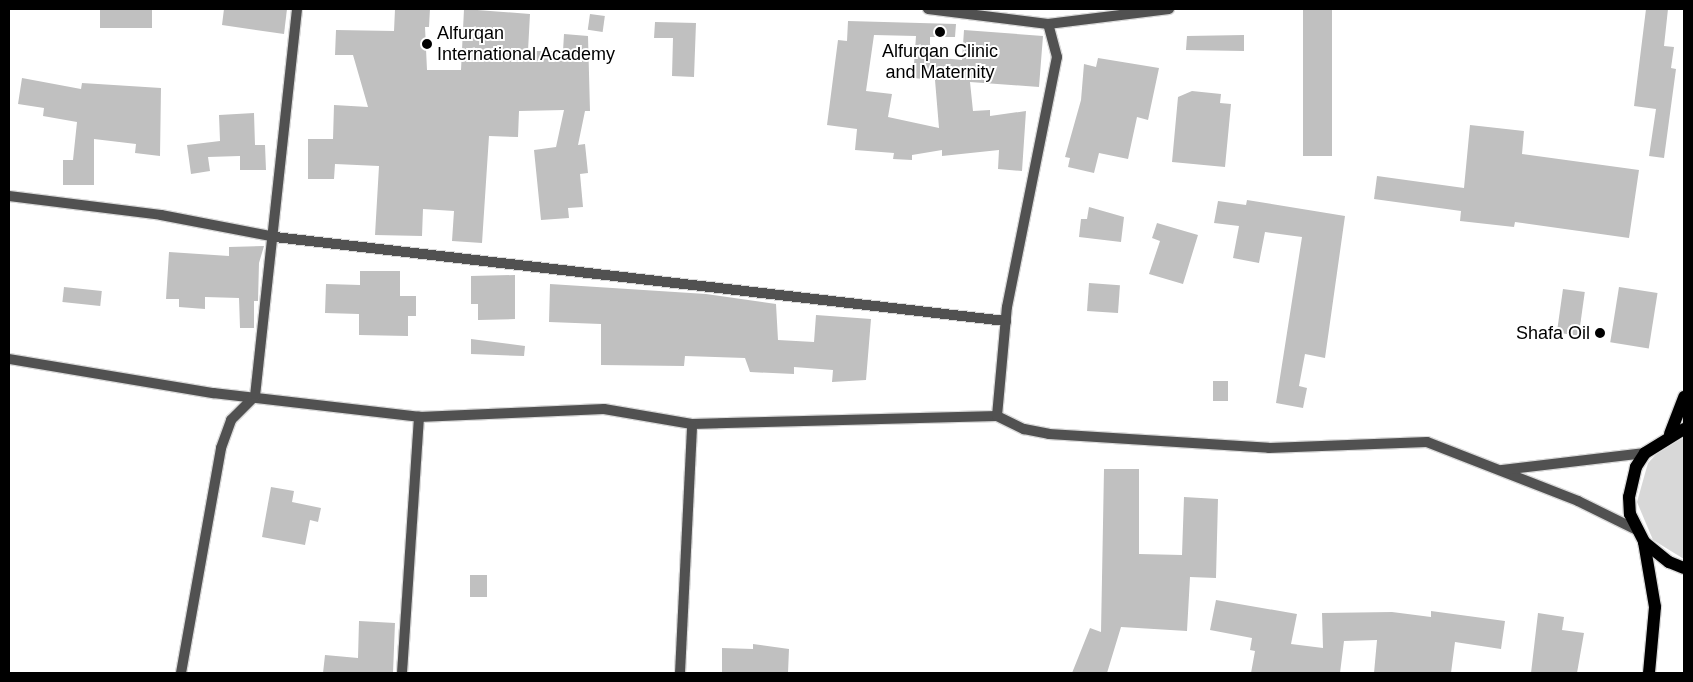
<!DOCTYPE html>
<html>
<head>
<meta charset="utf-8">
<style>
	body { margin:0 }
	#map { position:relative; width:1693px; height:682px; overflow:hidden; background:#fff; font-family:Arial,sans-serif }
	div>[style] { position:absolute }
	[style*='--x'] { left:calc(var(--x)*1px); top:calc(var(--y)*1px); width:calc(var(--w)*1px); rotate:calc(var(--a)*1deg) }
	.green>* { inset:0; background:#d8d8d8 }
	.building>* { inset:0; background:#c0c0c0; transform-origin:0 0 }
	.roads { filter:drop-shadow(1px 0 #dbdbdb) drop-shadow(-1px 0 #dbdbdb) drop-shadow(0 1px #dbdbdb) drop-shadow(0 -1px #dbdbdb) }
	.minor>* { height:10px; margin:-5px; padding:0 5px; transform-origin:5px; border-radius:5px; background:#515151 }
	.primary>* { height:12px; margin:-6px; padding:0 6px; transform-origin:6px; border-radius:6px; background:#000 }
	.dots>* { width:14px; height:14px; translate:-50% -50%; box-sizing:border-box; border:2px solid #fff; border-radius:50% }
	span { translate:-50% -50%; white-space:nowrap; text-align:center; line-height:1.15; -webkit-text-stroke:4px #fff; paint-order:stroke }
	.poi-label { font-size:18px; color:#000 }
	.left { translate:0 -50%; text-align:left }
	.right { translate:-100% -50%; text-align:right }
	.frame { position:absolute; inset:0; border:10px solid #000; pointer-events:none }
</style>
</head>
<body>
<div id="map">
	<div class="green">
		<div style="clip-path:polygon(1684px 438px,1684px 559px,1653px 540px,1637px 502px,1648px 463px,1662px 448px)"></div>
	</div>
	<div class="building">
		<div style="left:100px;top:9px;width:52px;height:19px"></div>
		<div style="clip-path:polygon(224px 9px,287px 9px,284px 34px,222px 25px)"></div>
		<div style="clip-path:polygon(395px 9px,430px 9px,429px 27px,425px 27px,427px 70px,461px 70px,464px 9px,530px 14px,528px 51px,563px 51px,564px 34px,588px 36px,590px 111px,585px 111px,578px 145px,585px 144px,588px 173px,580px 174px,583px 207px,568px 208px,569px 218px,541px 220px,534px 150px,556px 147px,564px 110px,519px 111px,518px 137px,489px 136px,482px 243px,452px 241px,454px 211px,423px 209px,422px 236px,375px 235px,379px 166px,335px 164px,334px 179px,308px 179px,308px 139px,333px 139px,334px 105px,368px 107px,353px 55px,335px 55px,336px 30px,394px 31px)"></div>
		<div style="left:1303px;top:9px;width:29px;height:147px"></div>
		<div style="clip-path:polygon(1646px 9px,1668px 9px,1664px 46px,1674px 47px,1671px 68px,1676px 69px,1664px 158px,1649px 156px,1656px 109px,1634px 106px)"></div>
		<div style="left:590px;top:14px;width:15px;height:16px;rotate:8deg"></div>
		<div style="clip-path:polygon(evenodd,848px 21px,956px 24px,955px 37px,930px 37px,930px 44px,932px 57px,962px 60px,964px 30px,1043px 36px,1039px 87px,970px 82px,973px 111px,990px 110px,990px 116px,1026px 111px,1022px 171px,998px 169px,999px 150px,942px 156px,942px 150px,912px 155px,912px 160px,893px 159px,894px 153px,855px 150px,857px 129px,827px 125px,838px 40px,847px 41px,848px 21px,874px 35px,916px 36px,913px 78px,935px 80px,939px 128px,888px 117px,892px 94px,866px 91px,874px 35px)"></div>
		<div style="clip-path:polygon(655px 22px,696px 23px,694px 77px,672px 76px,673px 38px,654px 38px)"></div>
		<div style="clip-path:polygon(1244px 35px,1244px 51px,1186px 50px,1187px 36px)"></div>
		<div style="clip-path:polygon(1098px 58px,1159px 68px,1148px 120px,1137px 117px,1128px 159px,1099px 153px,1094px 173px,1068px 167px,1070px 158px,1065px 157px,1081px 100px,1084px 64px,1096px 67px)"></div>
		<div style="clip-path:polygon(22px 78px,81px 89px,82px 83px,161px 88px,160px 156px,135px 153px,136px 144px,94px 139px,94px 185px,63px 185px,63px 160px,73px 160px,77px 122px,43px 116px,44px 108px,18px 104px)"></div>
		<div style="clip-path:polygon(1192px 91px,1221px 94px,1220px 103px,1231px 104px,1225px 167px,1172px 162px,1178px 97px)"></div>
		<div style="clip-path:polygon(254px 113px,255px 145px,265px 145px,266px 170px,240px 170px,240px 156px,208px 157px,210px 171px,191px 174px,187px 145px,220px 141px,219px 115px)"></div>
		<div style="clip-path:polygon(1470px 125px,1524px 131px,1522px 154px,1639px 170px,1629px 238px,1515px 222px,1514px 227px,1460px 221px,1461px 211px,1374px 199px,1377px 176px,1464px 188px)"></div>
		<div style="clip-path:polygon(1247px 200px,1345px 216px,1325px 358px,1305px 354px,1299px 386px,1307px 388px,1303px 408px,1276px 403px,1302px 237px,1265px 232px,1259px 263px,1233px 258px,1239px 226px,1214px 223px,1218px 201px,1246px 205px)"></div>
		<div style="clip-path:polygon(1089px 207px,1124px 217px,1121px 242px,1079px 237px,1081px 219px,1087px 219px)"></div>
		<div style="clip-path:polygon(1157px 223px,1198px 235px,1183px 284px,1149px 274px,1160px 241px,1152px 238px)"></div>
		<div style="clip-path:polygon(264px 246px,259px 263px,258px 301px,254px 301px,254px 328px,240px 328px,239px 298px,205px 297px,205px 309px,179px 307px,179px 299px,166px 299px,169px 252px,229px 256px,229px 247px)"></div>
		<div style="clip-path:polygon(360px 271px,400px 271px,400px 296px,416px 296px,416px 316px,408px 316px,408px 336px,359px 335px,359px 314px,325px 313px,326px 284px,360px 285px)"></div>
		<div style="clip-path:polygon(515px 275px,515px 319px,478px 320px,478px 304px,471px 304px,471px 276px)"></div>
		<div style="left:1089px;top:283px;width:31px;height:28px;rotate:4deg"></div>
		<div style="clip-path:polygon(550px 284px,706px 294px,776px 304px,778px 340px,814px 342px,816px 315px,871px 319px,866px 380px,832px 382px,833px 370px,794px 367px,794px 374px,750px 372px,745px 358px,685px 356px,684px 366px,601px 365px,601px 324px,549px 322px)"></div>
		<div style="left:64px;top:287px;width:38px;height:15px;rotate:6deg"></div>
		<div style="left:1619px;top:287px;width:39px;height:56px;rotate:9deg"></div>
		<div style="left:1563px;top:289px;width:22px;height:44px;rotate:8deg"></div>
		<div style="clip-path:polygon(471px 339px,525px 346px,524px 356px,471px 354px)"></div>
		<div style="left:1213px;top:381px;width:15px;height:20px"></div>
		<div style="clip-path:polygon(1104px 469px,1139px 469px,1139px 554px,1182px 555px,1184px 497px,1218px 499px,1216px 578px,1190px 577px,1187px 631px,1121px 627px,1107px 673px,1072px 673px,1090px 628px,1101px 632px)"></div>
		<div style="clip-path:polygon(271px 487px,294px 491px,292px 502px,321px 508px,318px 522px,310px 520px,305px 545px,262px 537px)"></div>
		<div style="left:470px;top:575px;width:17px;height:22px"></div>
		<div style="clip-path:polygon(1216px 600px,1297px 614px,1291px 644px,1323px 648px,1322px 613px,1392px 612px,1431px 617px,1431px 611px,1505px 621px,1501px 649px,1455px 642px,1451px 673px,1374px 673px,1377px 640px,1344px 641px,1340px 673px,1251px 673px,1255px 651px,1250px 650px,1252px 638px,1210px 630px)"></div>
		<div style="clip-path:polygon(1538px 613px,1564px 617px,1562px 630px,1584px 633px,1577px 673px,1531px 673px)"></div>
		<div style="clip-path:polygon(359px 621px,395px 623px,393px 673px,323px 673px,325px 655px,358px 658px)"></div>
		<div style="clip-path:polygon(753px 644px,789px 649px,788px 673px,722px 673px,722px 648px,753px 649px)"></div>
	</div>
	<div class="roads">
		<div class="minor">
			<div style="--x:928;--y:9;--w:121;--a:7.1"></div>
			<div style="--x:1048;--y:24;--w:122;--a:-7.1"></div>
			<div style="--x:9;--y:196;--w:153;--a:7.1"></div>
			<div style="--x:161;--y:215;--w:116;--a:10.9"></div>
			<div style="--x:275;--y:237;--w:736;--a:6.56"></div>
			<div style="--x:9;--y:359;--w:207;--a:9.5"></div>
			<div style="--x:213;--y:393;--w:207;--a:6.6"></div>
			<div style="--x:419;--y:417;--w:185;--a:-2.5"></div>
			<div style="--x:604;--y:409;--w:89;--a:9.7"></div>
			<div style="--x:692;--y:424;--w:305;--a:-1.5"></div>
			<div style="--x:997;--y:416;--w:30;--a:26"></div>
			<div style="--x:1024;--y:429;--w:25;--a:11"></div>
			<div style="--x:1049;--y:434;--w:220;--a:3.6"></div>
			<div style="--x:1269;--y:448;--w:158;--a:-2.2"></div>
			<div style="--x:1427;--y:442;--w:162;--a:21.3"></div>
			<div style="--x:1578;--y:501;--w:64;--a:26.2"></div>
			<div style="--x:997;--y:416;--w:109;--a:-84.8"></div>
			<div style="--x:1007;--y:307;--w:255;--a:-78.7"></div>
			<div style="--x:1057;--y:57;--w:34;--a:-105"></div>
			<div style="--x:1502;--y:470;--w:144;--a:-6.8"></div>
			<div style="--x:181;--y:673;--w:229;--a:-79.9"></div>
			<div style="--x:221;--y:448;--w:30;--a:-70"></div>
			<div style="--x:231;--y:420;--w:34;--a:-45"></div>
			<div style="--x:255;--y:396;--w:389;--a:-83.8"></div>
			<div style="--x:402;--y:673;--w:257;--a:-86.2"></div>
			<div style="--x:680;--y:673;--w:249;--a:-87.2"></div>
		</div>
		<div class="primary">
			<div style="--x:1684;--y:429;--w:46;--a:148.4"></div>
			<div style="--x:1645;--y:453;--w:17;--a:123"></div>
			<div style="--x:1636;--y:467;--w:31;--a:103"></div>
			<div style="--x:1629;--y:497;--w:17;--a:87"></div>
			<div style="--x:1630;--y:514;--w:31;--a:63"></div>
			<div style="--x:1644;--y:542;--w:32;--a:39"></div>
			<div style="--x:1669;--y:562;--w:16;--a:22"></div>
			<div style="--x:1670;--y:434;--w:40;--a:-69"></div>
			<div style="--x:1644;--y:542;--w:66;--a:80.4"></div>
			<div style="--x:1655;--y:607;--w:66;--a:95.2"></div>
		</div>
	</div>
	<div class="dots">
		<div style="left:940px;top:32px;background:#000"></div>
		<div style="left:427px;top:44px;background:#000"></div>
		<div style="left:1600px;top:333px;background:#000"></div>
	</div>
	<div class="poi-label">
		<span class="left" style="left:437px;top:44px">Alfurqan<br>International Academy</span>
		<span style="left:940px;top:62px">Alfurqan Clinic<br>and Maternity</span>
		<span class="right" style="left:1590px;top:333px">Shafa Oil</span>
	</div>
	<div class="frame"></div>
</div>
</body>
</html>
